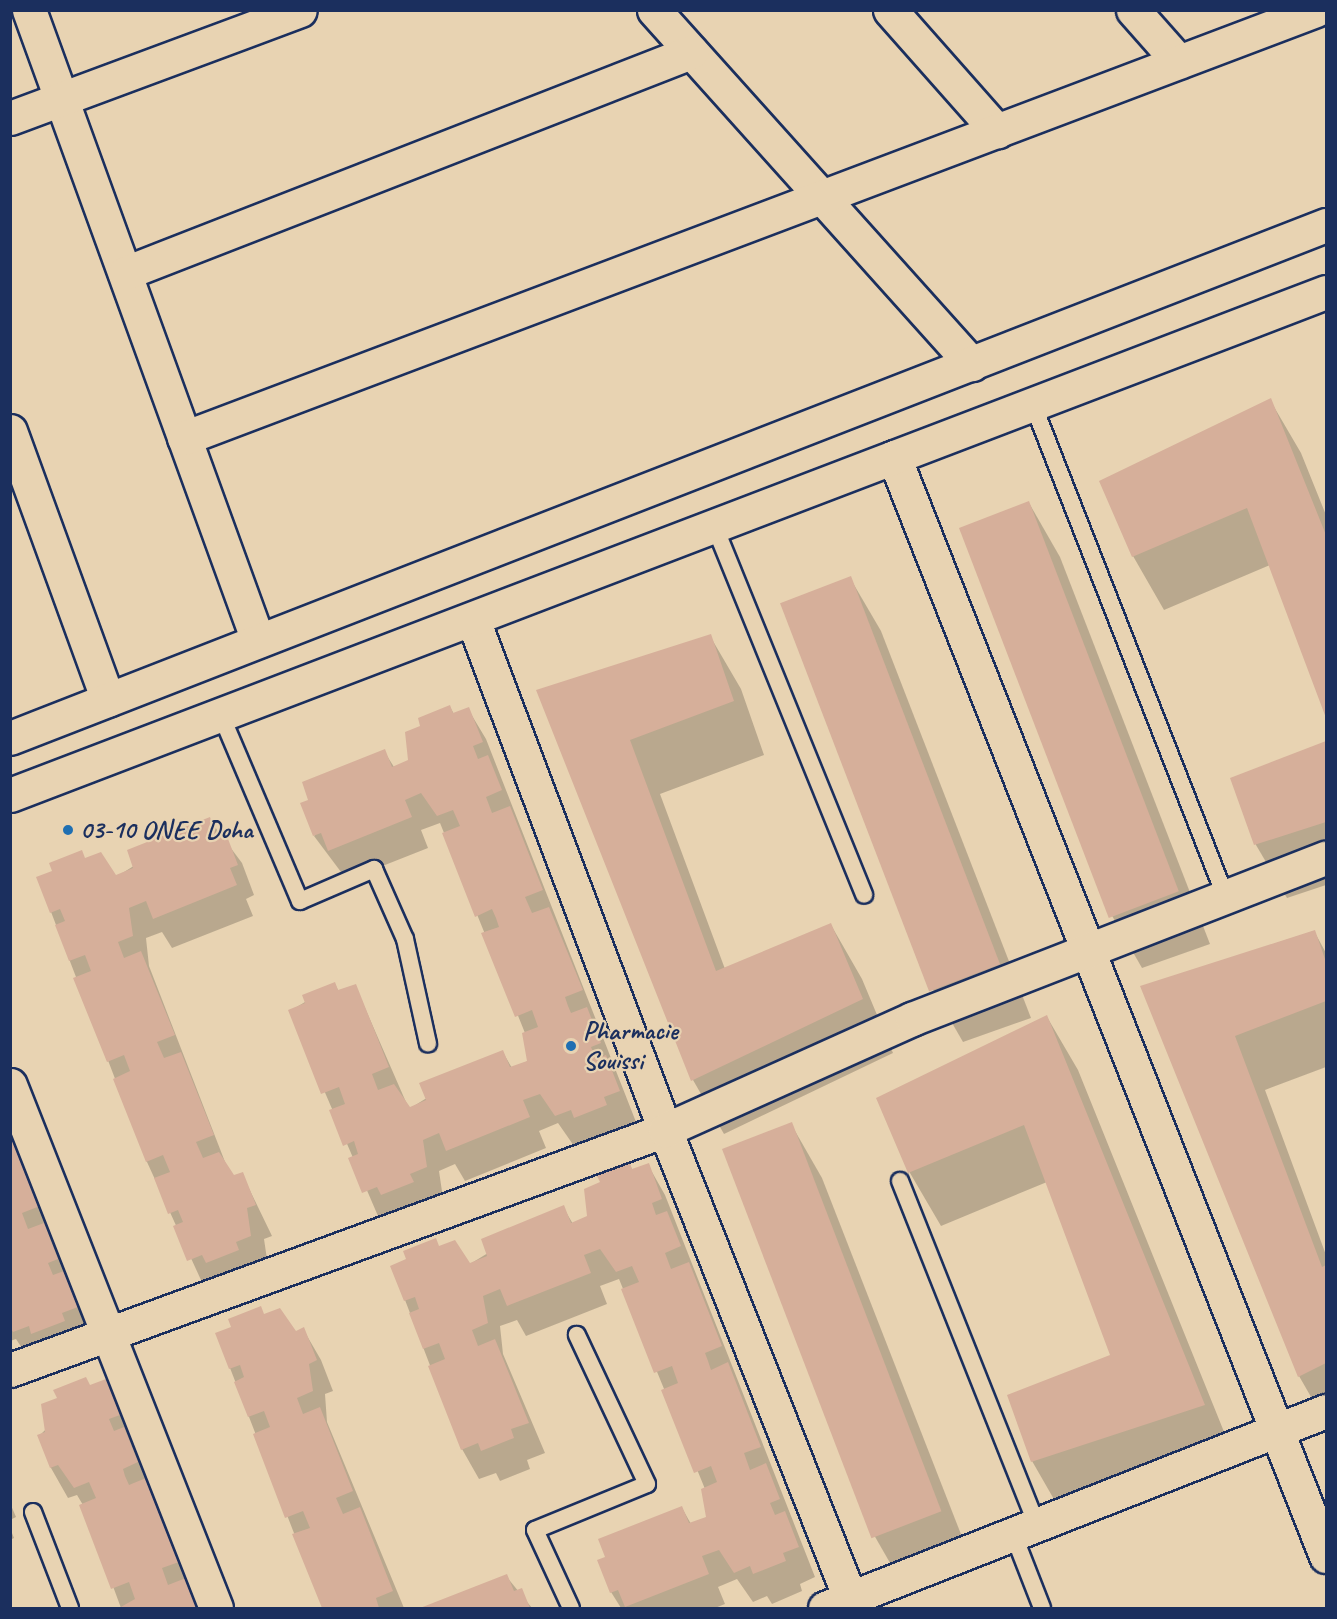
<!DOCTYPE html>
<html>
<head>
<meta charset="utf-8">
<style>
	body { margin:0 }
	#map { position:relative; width:1337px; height:1619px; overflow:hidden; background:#e8d3b2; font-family:Caveat,sans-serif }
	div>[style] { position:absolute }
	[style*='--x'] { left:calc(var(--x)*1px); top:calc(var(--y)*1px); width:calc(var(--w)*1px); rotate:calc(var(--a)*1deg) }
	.shadow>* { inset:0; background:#0003 }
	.building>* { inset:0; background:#d6af9a; transform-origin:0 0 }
	.roads { filter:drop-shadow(2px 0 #1b2f5e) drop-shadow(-2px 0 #1b2f5e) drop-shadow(0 2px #1b2f5e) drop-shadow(0 -2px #1b2f5e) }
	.lane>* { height:16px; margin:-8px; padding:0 8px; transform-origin:8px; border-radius:8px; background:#e8d3b2 }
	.street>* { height:33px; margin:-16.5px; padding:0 16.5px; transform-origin:16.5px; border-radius:16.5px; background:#e8d3b2 }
	.secondary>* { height:33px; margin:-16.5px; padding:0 16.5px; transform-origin:16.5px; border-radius:16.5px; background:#e8d3b2 }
	.dots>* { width:16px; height:16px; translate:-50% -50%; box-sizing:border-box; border:3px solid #e8d3b2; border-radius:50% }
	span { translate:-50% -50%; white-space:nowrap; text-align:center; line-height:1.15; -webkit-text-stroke:4.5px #e8d3b2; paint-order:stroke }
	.poi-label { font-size:26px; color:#1b2f5e; font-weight:700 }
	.left { translate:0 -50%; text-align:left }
	.frame { position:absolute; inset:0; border:12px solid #1b2f5e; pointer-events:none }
</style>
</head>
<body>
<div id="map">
	<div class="shadow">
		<div style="clip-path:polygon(1270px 400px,1301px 453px,1326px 515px,1326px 714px,1270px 565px,1164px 610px,1133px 556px)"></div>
		<div style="clip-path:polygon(1029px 503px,1060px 557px,1210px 944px,1142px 968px,1111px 914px)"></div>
		<div style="clip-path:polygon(850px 578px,881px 631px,1031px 1018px,963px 1042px,932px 988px)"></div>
		<div style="clip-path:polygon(710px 636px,741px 689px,764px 755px,660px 794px,725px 969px,831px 925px,862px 979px,893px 1053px,724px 1134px,693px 1080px,538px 691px)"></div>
		<div style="clip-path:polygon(450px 707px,454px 714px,468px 709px,486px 739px,636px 1122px,620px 1128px,623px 1135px,593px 1148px,589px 1140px,574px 1146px,558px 1123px,539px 1131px,546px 1148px,465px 1181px,455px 1164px,439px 1171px,443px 1198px,381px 1223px,290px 1011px,335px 984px,339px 992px,355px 985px,409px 1109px,502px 1051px,512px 1068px,528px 1061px,525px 1033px,440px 823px,421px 830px,428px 848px,347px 880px,314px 836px,384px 751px,394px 767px,410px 761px,422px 727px)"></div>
		<div style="clip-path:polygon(1326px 743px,1326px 885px,1287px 898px,1256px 845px,1232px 779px)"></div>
		<div style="clip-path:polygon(209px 819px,242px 863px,254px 895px,246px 899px,253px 916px,172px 948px,162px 932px,146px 938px,149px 966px,227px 1167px,234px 1177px,242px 1174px,272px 1236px,264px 1239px,268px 1266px,206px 1291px,147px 1162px,38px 878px,85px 859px,116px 877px)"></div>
		<div style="clip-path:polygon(1314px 931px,1326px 953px,1326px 1067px,1265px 1090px,1326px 1255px,1326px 1423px,1299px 1376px,1142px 987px)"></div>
		<div style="clip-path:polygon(1047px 1017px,1078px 1070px,1235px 1459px,1063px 1515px,1032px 1461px,1112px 1356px,1047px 1182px,941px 1226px,910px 1173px,878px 1098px)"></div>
		<div style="clip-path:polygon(10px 1121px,94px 1338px,31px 1362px,16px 1339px,10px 1341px)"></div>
		<div style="clip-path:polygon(791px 1124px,822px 1178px,973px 1565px,905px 1589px,874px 1535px)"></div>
		<div style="clip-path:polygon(629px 1163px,633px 1171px,648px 1165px,665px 1195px,815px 1577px,800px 1584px,802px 1591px,772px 1604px,767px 1596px,753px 1602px,737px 1579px,718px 1587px,725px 1604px,715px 1608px,621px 1608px,611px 1592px,607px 1558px,682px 1508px,691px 1524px,707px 1518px,705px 1489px,619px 1279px,600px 1286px,607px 1304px,526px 1336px,517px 1320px,500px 1326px,503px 1354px,545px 1453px,527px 1460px,530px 1469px,500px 1481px,496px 1473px,479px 1479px,462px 1449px,392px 1266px,440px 1248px,470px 1264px,563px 1207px,573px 1224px,589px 1217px,602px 1183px)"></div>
		<div style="clip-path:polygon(264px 1316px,295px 1332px,303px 1329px,321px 1360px,333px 1391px,325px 1394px,327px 1422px,404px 1608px,323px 1608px,230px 1368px)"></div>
		<div style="clip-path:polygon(105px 1380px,122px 1411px,202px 1608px,121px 1608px,83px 1505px,77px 1495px,68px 1498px,51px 1468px,39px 1436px,90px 1386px)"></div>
		<div style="clip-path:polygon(10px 1503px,16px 1517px,10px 1520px)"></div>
		<div style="clip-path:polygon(10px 1528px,14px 1538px,10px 1540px)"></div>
		<div style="clip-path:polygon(506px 1576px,532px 1608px,426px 1608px)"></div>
	</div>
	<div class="building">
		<div style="clip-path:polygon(1271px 398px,1326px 535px,1326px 718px,1247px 508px,1132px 557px,1099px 481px)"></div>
		<div style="left:1029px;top:501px;width:418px;height:75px;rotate:69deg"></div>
		<div style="left:851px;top:576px;width:416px;height:76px;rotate:69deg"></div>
		<div style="clip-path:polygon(711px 634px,734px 701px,630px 740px,716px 971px,831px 923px,863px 999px,691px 1081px,536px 690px)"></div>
		<div style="clip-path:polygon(450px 705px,453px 713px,469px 707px,483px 742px,473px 746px,478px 759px,488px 755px,502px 790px,486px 797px,492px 813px,510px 806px,543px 890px,525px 897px,532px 913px,549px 907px,583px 990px,565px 997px,568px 1006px,571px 1013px,587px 1007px,601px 1043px,591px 1047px,596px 1059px,606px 1055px,620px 1091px,604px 1097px,607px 1105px,574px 1118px,571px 1110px,555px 1116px,540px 1094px,523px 1100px,530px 1117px,446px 1151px,439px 1133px,423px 1140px,427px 1167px,410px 1174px,414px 1182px,381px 1195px,377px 1187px,362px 1193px,348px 1158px,358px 1154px,354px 1141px,343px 1146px,329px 1110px,345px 1104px,339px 1087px,321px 1094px,288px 1010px,305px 1003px,302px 995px,335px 982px,338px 990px,356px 984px,389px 1067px,372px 1074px,378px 1090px,394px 1084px,410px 1107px,426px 1100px,419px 1083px,503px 1050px,510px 1067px,527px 1061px,522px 1033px,538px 1027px,532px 1010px,515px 1017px,481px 933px,499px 927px,496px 918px,492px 909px,475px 917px,442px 833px,460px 826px,453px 810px,437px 816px,421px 793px,405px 800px,412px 817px,328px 851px,321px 833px,313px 836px,300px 803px,308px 800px,302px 782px,385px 749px,392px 767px,408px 760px,405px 732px,420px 726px,418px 718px)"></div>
		<div style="clip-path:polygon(1326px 741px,1326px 822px,1254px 845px,1230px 778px)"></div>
		<div style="clip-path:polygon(210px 817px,216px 835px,225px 831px,238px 865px,230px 868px,237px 885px,153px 919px,146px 901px,129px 908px,133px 936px,118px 942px,124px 958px,141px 951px,175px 1035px,157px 1042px,164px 1058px,181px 1052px,214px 1135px,196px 1142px,203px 1158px,219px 1152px,234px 1175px,243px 1172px,256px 1205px,247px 1208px,251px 1236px,236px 1242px,239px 1250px,206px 1263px,202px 1255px,187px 1261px,173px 1226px,183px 1222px,178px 1210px,168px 1214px,154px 1178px,170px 1172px,163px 1155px,146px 1162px,113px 1079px,130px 1071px,124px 1055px,107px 1062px,73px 978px,91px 971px,85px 955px,69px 961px,55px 925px,65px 921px,60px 909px,50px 913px,36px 877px,52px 871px,49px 863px,82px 850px,85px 858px,101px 852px,116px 875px,133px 868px,127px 850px)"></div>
		<div style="clip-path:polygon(1315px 930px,1326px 962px,1326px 1001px,1235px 1036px,1322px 1267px,1326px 1265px,1326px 1363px,1298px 1377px,1140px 986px)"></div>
		<div style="clip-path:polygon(1047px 1015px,1205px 1405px,1031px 1462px,1007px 1395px,1110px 1355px,1024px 1125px,908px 1173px,876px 1098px)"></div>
		<div style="left:792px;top:1122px;width:417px;height:75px;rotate:69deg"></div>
		<div style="clip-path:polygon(11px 1133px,40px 1206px,22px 1213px,28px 1229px,44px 1223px,58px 1259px,48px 1263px,53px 1275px,64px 1271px,78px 1307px,62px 1313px,65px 1321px,31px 1334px,29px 1326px,13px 1332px,10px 1327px)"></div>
		<div style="clip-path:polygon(629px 1161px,632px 1169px,649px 1163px,662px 1199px,652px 1203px,656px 1215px,667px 1211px,681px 1246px,665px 1253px,671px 1269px,689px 1262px,722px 1346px,705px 1353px,708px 1361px,711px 1370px,728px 1362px,761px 1447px,744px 1453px,750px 1470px,766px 1463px,780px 1499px,770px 1503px,775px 1515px,785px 1511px,799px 1547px,783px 1553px,786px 1561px,753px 1574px,750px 1566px,734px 1573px,719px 1550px,702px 1556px,709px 1574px,625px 1607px,618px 1590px,610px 1593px,597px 1560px,605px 1557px,598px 1539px,682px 1506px,689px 1523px,706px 1517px,701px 1489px,717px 1482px,711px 1466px,694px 1473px,661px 1390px,678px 1383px,672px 1366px,654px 1373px,621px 1289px,639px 1282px,632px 1266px,616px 1272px,600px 1249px,584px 1255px,591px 1273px,507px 1306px,500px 1289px,483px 1296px,488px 1323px,472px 1330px,478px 1346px,495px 1339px,529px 1423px,511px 1429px,514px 1438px,481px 1451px,478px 1443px,461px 1450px,428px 1366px,445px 1359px,439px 1343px,423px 1349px,409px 1313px,419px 1309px,415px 1297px,404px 1301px,390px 1266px,406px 1259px,403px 1251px,436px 1238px,439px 1246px,455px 1240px,470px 1263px,487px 1256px,481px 1239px,564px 1205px,571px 1223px,587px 1216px,584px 1189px,600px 1182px,596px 1174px)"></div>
		<div style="clip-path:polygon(261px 1306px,264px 1314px,280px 1308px,296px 1331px,304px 1327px,317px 1360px,309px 1364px,313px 1391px,297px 1398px,303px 1414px,320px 1407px,353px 1491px,336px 1498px,343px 1514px,360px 1507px,393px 1591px,376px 1598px,379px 1608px,322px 1608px,292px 1534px,310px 1528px,303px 1511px,285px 1518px,253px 1434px,270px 1427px,264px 1411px,248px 1417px,234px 1382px,244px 1377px,240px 1365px,229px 1369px,215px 1333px,231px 1327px,228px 1319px)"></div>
		<div style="clip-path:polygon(86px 1377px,90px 1385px,106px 1379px,120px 1415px,109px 1419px,114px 1431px,124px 1427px,138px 1462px,123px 1469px,125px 1476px,129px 1485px,146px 1478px,179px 1562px,162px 1568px,168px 1585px,186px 1578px,198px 1608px,119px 1608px,135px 1599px,129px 1582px,111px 1589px,79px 1505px,96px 1498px,89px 1482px,74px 1488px,58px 1465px,50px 1468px,37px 1435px,45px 1432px,41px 1404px,57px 1398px,53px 1390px)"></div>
		<div style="clip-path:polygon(507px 1574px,514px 1591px,522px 1588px,530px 1608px,420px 1608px)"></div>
	</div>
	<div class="roads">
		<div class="lane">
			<div style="--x:1034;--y:407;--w:527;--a:68.64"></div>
			<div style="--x:714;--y:525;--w:399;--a:67.9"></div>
			<div style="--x:221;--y:715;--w:202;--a:67"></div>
			<div style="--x:300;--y:901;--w:81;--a:-23.4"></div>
			<div style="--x:374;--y:869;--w:77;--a:66.1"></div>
			<div style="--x:405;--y:939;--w:107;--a:77.6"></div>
			<div style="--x:900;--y:1181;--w:371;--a:68.3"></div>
			<div style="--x:33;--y:1512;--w:103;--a:68.9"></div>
			<div style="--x:1014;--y:1536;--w:77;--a:68.7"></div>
			<div style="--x:571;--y:1608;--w:86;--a:-114.8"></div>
			<div style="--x:535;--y:1530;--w:121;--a:-22.3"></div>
			<div style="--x:647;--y:1484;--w:165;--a:-115.2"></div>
		</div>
		<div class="street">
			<div style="--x:29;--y:10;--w:671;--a:70.05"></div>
			<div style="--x:654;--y:10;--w:476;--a:48.1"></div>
			<div style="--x:890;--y:10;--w:162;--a:48.5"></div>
			<div style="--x:1133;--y:10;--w:69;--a:48.5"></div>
			<div style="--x:10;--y:118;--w:309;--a:-20.4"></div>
			<div style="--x:125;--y:273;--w:608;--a:-21.33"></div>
			<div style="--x:10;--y:431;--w:286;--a:70"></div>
			<div style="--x:184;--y:438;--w:1210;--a:-20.71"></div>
			<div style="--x:894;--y:457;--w:1181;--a:68.54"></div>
			<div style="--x:473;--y:620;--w:545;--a:69.37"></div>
			<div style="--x:665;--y:1130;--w:503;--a:68.43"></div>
			<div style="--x:10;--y:1085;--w:562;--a:68.5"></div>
			<div style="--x:10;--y:1370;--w:698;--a:-20.12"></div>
			<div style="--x:665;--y:1130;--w:271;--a:-24.2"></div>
			<div style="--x:912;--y:1019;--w:444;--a:-21.3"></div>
			<div style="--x:825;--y:1608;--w:538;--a:-21.47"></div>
		</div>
		<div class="secondary">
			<div style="--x:10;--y:738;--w:1412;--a:-21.3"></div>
			<div style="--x:10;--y:795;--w:1409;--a:-20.92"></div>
		</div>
	</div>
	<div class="dots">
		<div style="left:68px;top:830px;background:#1f6fb2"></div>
		<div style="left:571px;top:1046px;background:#1f6fb2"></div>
	</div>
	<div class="poi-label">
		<span class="left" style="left:80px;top:830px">03-10 ONEE Doha</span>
		<span class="left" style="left:583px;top:1046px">Pharmacie<br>Souissi</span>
	</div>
	<div class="frame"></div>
</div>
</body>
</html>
